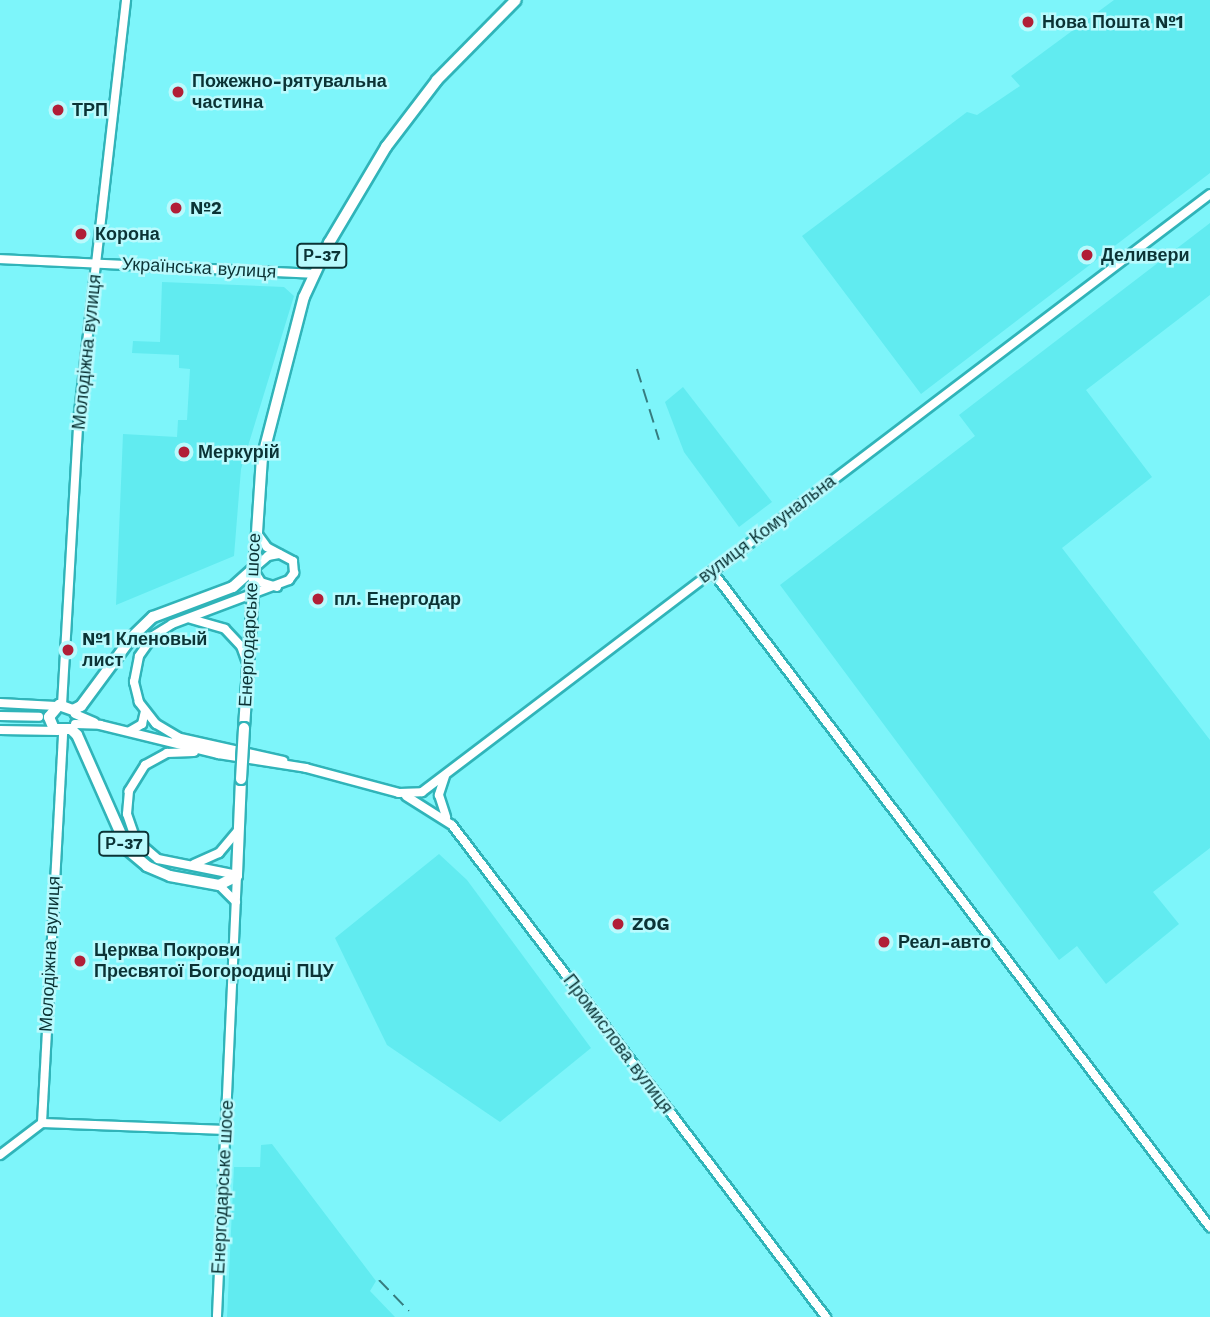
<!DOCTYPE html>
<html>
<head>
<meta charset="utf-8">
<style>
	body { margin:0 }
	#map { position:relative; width:1210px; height:1317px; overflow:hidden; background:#7df5fa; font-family:"Work Sans",sans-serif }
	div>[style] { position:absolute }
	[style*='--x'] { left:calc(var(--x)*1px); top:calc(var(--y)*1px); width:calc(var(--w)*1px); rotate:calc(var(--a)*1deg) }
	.built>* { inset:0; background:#61ebf0 }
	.roads { filter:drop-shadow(2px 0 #30b4b9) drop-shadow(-2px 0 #30b4b9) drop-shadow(0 2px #30b4b9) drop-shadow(0 -2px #30b4b9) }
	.minor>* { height:8px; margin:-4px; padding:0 4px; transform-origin:4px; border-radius:4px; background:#fff }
	.major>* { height:10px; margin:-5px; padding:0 5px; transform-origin:5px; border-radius:5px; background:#fff }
	.rail>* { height:2px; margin-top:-1px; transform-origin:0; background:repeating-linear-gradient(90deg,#367c7f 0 14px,transparent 0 21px) }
	.bridges { filter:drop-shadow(2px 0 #30b4b9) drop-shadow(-2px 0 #30b4b9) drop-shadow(0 2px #30b4b9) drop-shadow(0 -2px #30b4b9) }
	.major-bridge>* { height:10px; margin:-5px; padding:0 5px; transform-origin:5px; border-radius:5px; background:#fff }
	.dots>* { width:19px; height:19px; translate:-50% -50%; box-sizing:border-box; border:4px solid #b9fafd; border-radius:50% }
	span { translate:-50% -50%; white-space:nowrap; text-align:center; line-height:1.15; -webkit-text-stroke:5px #b9fafd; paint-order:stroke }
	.shield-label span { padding:2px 5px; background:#b9fafd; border:2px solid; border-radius:5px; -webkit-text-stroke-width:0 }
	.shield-label { font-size:16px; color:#0b3335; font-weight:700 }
	.poi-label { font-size:18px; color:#0b3335; font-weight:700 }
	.left { translate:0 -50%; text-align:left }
	.street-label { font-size:18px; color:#0b3335 }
</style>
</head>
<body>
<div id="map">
	<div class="built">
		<div style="clip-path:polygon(1114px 0,1210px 0,1210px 173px,921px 394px,802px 236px,967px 112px,977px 115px,1020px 86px,1011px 76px)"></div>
		<div style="clip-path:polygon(1210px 223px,1210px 295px,1086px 390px,1152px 477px,1062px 548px,1210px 740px,1210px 848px,1153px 892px,1179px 924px,1106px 984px,1077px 946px,1059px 960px,780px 585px,975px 436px,959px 415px)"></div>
		<div style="clip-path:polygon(162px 282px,284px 287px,294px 296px,241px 469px,234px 556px,116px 605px,123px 434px,177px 437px,178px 420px,187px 420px,190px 369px,179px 368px,179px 355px,132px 353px,133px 341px,160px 342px)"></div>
		<div style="clip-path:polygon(683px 387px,772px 502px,739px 527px,684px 452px,665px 402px)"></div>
		<div style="clip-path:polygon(439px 854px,467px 880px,591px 1048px,500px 1122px,387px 1045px,335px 938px)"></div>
		<div style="clip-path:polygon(272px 1144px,376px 1281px,370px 1291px,395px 1317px,227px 1317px,234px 1167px,260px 1167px,261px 1145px)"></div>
	</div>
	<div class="roads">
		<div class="minor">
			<div style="--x:0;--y:259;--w:314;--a:2.7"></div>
			<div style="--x:712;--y:571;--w:824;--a:52.8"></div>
			<div style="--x:277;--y:587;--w:17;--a:-163"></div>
			<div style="--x:261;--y:582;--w:15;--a:-122"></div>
			<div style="--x:253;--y:569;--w:20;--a:-41"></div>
			<div style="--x:268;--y:556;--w:11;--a:-10"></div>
			<div style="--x:191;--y:619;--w:35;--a:16"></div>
			<div style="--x:225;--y:629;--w:23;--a:47"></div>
			<div style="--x:241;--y:646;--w:15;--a:70"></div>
			<div style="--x:0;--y:703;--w:56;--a:3.1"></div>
			<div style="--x:62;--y:705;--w:292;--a:-86.7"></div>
			<div style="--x:79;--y:413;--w:416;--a:-83.5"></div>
			<div style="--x:75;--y:714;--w:21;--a:23"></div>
			<div style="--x:0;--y:716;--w:39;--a:1"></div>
			<div style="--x:75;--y:724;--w:25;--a:2"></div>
			<div style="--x:100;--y:725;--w:122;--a:13.8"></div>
			<div style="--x:218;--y:754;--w:89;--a:9"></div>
			<div style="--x:306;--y:768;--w:96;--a:15"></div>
			<div style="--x:399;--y:793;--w:23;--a:-2"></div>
			<div style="--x:422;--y:792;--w:989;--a:-37.19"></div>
			<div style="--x:0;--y:730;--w:58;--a:1"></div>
			<div style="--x:130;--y:731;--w:14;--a:-30"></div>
			<div style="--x:142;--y:724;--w:13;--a:-77"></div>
			<div style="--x:176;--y:737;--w:110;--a:12.6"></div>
			<div style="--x:178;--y:737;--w:26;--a:-149"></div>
			<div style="--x:156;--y:724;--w:28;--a:-128"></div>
			<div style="--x:139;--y:702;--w:21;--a:-104"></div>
			<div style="--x:134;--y:682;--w:26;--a:-79"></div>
			<div style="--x:139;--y:656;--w:24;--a:-55"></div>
			<div style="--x:153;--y:636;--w:22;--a:-32"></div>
			<div style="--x:172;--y:624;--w:125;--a:-20.6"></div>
			<div style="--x:289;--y:580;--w:9;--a:-54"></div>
			<div style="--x:294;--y:573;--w:12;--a:-95"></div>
			<div style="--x:293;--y:561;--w:30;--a:-152"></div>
			<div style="--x:267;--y:547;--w:17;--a:-126"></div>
			<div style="--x:194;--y:752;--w:27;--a:178"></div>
			<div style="--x:167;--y:753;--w:25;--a:151"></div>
			<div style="--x:145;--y:765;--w:31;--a:122"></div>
			<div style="--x:129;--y:791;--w:23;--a:95"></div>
			<div style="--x:127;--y:814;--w:28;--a:71"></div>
			<div style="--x:136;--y:840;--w:29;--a:41"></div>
			<div style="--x:158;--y:859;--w:81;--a:11.4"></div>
			<div style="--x:237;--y:875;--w:442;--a:92.6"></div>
			<div style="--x:445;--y:776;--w:20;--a:108"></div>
			<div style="--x:439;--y:795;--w:23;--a:72"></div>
			<div style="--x:406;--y:796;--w:54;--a:32.2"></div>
			<div style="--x:452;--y:825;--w:618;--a:52.76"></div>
			<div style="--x:194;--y:864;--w:27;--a:-24"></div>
			<div style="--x:219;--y:853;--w:30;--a:-50"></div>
			<div style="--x:219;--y:885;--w:24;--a:45"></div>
			<div style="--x:42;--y:1123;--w:184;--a:2.2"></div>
			<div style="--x:0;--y:1155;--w:53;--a:-37.3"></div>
			<div style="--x:42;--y:1123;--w:392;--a:-86.9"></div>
		</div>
		<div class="major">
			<div style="--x:244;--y:728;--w:270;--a:-86.2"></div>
			<div style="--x:262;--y:459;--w:167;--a:-75.5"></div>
			<div style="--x:304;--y:297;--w:60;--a:-65.2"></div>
			<div style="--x:329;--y:243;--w:112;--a:-59.3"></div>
			<div style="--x:386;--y:147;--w:84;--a:-52.7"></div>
			<div style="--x:437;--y:80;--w:112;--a:-45.4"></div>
			<div style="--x:241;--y:779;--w:97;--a:92.4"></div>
			<div style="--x:237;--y:876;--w:20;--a:153"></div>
			<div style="--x:219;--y:885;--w:50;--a:-169.6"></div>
			<div style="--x:170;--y:876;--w:25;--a:-157"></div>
			<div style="--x:147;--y:866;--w:25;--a:-140"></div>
			<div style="--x:128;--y:850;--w:126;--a:-113.9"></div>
			<div style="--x:77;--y:735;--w:8;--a:-135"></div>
			<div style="--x:71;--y:729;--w:17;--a:180"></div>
			<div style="--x:54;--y:729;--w:13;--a:-113"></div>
			<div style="--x:49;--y:717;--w:16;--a:-50"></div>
			<div style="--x:59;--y:705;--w:15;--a:20"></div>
			<div style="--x:73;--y:710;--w:9;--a:-27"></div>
			<div style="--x:81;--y:706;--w:86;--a:-53.5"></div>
			<div style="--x:132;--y:637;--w:29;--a:-44"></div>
			<div style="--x:153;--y:617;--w:85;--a:-20.6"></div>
			<div style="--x:233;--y:587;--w:27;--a:-42"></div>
		</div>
	</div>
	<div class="rail">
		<div style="--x:637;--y:369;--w:74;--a:72.8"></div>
		<div style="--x:379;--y:1280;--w:43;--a:45.9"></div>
	</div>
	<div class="bridges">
		<div class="major-bridge">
			<div style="--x:241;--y:779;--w:51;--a:-86.6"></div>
		</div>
	</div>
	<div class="dots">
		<div style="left:1028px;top:22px;background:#b11e36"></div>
		<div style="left:178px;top:92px;background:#b11e36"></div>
		<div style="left:58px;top:110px;background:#b11e36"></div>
		<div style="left:176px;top:208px;background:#b11e36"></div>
		<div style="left:81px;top:234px;background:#b11e36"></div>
		<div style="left:1087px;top:255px;background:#b11e36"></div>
		<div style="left:184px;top:452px;background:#b11e36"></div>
		<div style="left:318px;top:599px;background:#b11e36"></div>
		<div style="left:68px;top:650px;background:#b11e36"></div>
		<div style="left:618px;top:924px;background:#b11e36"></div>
		<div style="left:884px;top:942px;background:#b11e36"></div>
		<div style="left:80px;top:961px;background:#b11e36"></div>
	</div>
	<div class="shield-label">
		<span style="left:322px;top:256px">Р-37</span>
		<span style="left:124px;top:844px">Р-37</span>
	</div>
	<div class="poi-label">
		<span class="left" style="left:1042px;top:22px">Нова Пошта №1</span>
		<span class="left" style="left:192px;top:92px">Пожежно-рятувальна<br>частина</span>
		<span class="left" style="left:72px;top:110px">ТРП</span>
		<span class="left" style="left:190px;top:208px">№2</span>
		<span class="left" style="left:95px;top:234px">Корона</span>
		<span class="left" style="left:1101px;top:255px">Деливери</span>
		<span class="left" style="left:198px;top:452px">Меркурій</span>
		<span class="left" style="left:334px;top:599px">пл. Енергодар</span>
		<span class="left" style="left:82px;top:650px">№1 Кленовый<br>лист</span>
		<span class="left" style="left:632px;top:924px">ZOG</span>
		<span class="left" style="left:898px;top:942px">Реал-авто</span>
		<span class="left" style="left:94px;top:961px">Церква Покрови<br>Пресвятої Богородиці ПЦУ</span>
	</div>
	<div class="street-label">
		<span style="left:199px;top:268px;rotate:3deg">Українська вулиця</span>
		<span style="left:87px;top:352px;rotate:-84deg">Молодіжна вулиця</span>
		<span style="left:767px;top:529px;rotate:-37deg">вулиця Комунальна</span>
		<span style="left:250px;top:620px;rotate:-87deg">Енергодарське шосе</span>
		<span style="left:50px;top:954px;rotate:-87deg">Молодіжна вулиця</span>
		<span style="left:618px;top:1044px;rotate:53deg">Промислова вулиця</span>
		<span style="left:223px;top:1187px;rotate:-87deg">Енергодарське шосе</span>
	</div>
</div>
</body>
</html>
